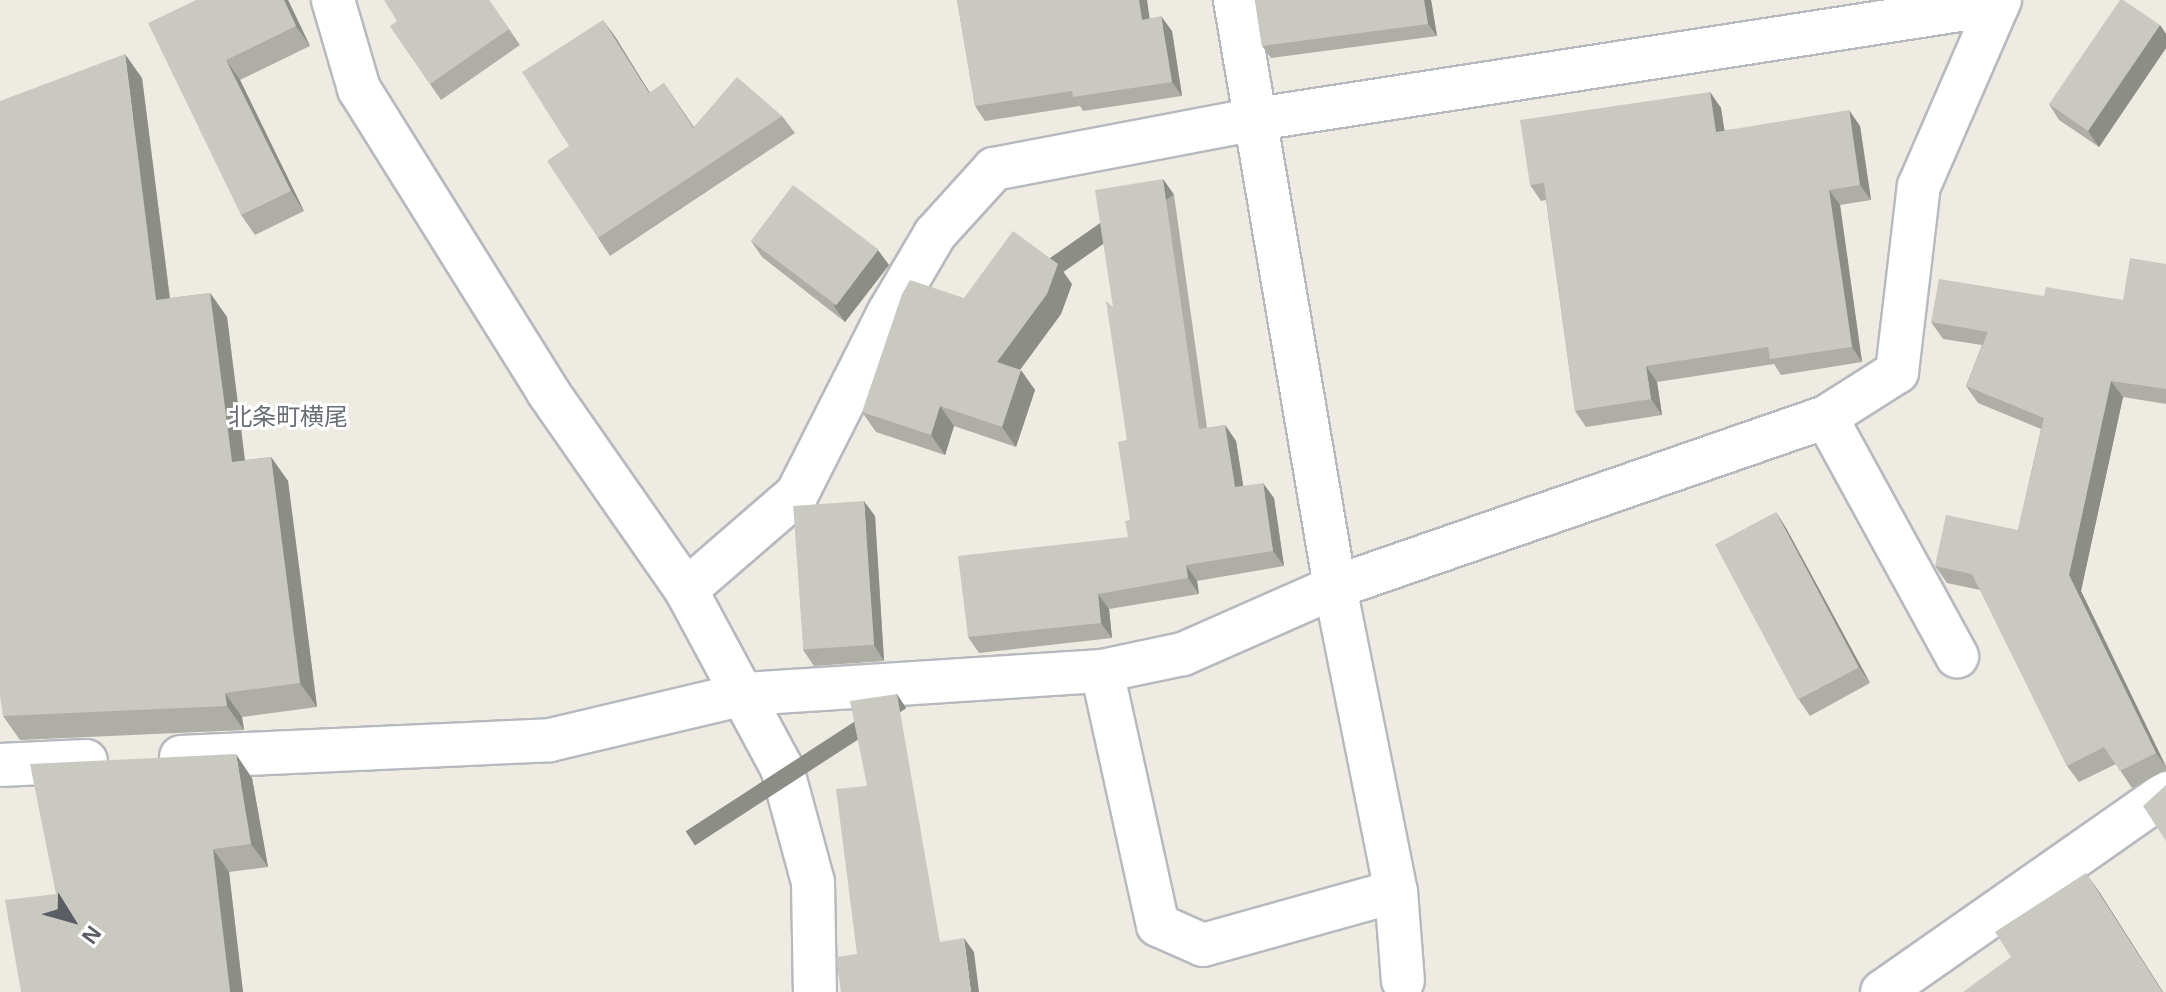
<!DOCTYPE html>
<html>
<head>
<meta charset="utf-8">
<style>
	body { margin:0 }
	#map { position:relative; width:2166px; height:992px; overflow:hidden; background:#eeece2; font-family:Helvetica,"Noto Sans JP",sans-serif }
	div>[style] { position:absolute }
	[style*='--x'] { left:calc(var(--x)*1px); top:calc(var(--y)*1px); width:calc(var(--w)*1px); rotate:calc(var(--a)*1deg) }
	.roads { filter:drop-shadow(2px 0 #b7b9bf) drop-shadow(-2px 0 #b7b9bf) drop-shadow(0 2px #b7b9bf) drop-shadow(0 -2px #b7b9bf) }
	.minor>* { height:42px; margin:-21px; padding:0 21px; transform-origin:21px; border-radius:21px; background:#fff }
	.wall>* { inset:0; background:#aeada6 }
	.shaded-wall>* { inset:0; background:#8d8d87; transform-origin:0 0 }
	.building>* { inset:0; background:#cac9c1; transform-origin:0 0 }
	span { translate:-50% -50%; white-space:nowrap; text-align:center; line-height:1.15; -webkit-text-stroke:6px #fff; paint-order:stroke }
	.quarter-label { font-size:24px; color:#6b6f75 }
	.north { position:absolute; left:32px; top:880px; width:80px; height:80px; -webkit-text-stroke:6px #fff; paint-order:stroke; rotate:127deg; font-size:22px; font-weight:700; line-height:32px; text-align:center; color:#5a5d63 }
	.north::after { content:''; display:block; margin:auto; width:28px; height:36px; background:#5a5d63; clip-path:polygon(50% 0,100% 100%,50% 72%,0 100%) }
</style>
</head>
<body>
<div id="map">
	<div class="roads">
		<div class="minor">
			<div style="--x:333;--y:0;--w:93;--a:73.7"></div>
			<div style="--x:359;--y:89;--w:357;--a:58"></div>
			<div style="--x:548;--y:392;--w:241;--a:55.1"></div>
			<div style="--x:686;--y:590;--w:202;--a:61.7"></div>
			<div style="--x:782;--y:768;--w:118;--a:74.8"></div>
			<div style="--x:813;--y:882;--w:110;--a:89"></div>
			<div style="--x:1235;--y:0;--w:595;--a:80.33"></div>
			<div style="--x:1335;--y:587;--w:310;--a:78.7"></div>
			<div style="--x:1396;--y:891;--w:90;--a:85.6"></div>
			<div style="--x:1826;--y:417;--w:273;--a:61.3"></div>
			<div style="--x:686;--y:590;--w:147;--a:-40.9"></div>
			<div style="--x:797;--y:494;--w:202;--a:-63.2"></div>
			<div style="--x:888;--y:314;--w:93;--a:-59.6"></div>
			<div style="--x:935;--y:234;--w:88;--a:-47.8"></div>
			<div style="--x:994;--y:169;--w:268;--a:-10.8"></div>
			<div style="--x:1257;--y:119;--w:750;--a:-8.82"></div>
			<div style="--x:1102;--y:671;--w:260;--a:77.6"></div>
			<div style="--x:1158;--y:925;--w:49;--a:24"></div>
			<div style="--x:1203;--y:945;--w:200;--a:-15.6"></div>
			<div style="--x:181;--y:757;--w:369;--a:-2.6"></div>
			<div style="--x:550;--y:740;--w:200;--a:-13.3"></div>
			<div style="--x:745;--y:694;--w:358;--a:-3.7"></div>
			<div style="--x:1102;--y:671;--w:83;--a:-11.9"></div>
			<div style="--x:1183;--y:654;--w:166;--a:-23.8"></div>
			<div style="--x:1335;--y:587;--w:520;--a:-19.1"></div>
			<div style="--x:1826;--y:417;--w:84;--a:-32.4"></div>
			<div style="--x:1897;--y:372;--w:187;--a:-83.3"></div>
			<div style="--x:1919;--y:186;--w:203;--a:-66.5"></div>
			<div style="--x:0;--y:765;--w:86;--a:-2.7"></div>
			<div style="--x:1882;--y:992;--w:347;--a:-35"></div>
		</div>
	</div>
	<div class="wall">
		<div style="clip-path:polygon(196px 0,288px 0,310px 46px,240px 80px,304px 211px,255px 235px,241px 215px)"></div>
		<div style="clip-path:polygon(489px 0,520px 45px,441px 100px,390px 26px)"></div>
		<div style="clip-path:polygon(957px 0,1147px 0,1149px 18px,1172px 31px,1182px 96px,1083px 111px,1080px 106px,985px 121px,975px 106px)"></div>
		<div style="clip-path:polygon(1255px 0,1431px 0,1437px 36px,1271px 58px,1262px 46px)"></div>
		<div style="clip-path:polygon(603px 20px,650px 93px,664px 83px,694px 127px,782px 116px,795px 133px,610px 256px,598px 238px,569px 146px)"></div>
		<div style="clip-path:polygon(2160px 25px,2166px 34px,2166px 48px,2099px 147px,2059px 120px,2049px 104px)"></div>
		<div style="clip-path:polygon(142px 78px,170px 298px,210px 293px,227px 317px,245px 460px,271px 457px,288px 481px,317px 707px,242px 717px,244px 730px,20px 740px,3px 716px)"></div>
		<div style="clip-path:polygon(1710px 92px,1721px 108px,1724px 130px,1860px 126px,1871px 200px,1840px 205px,1862px 362px,1781px 375px,1774px 364px,1657px 382px,1662px 415px,1586px 427px,1575px 411px,1546px 200px,1541px 201px,1530px 185px)"></div>
		<div style="clip-path:polygon(1163px 179px,1174px 195px,1207px 428px,1225px 425px,1236px 441px,1243px 486px,1274px 498px,1284px 566px,1197px 581px,1199px 594px,1109px 609px,1112px 638px,979px 653px,968px 637px,1128px 537px,1130px 520px,1127px 440px,1113px 307px)"></div>
		<div style="clip-path:polygon(751px 241px,889px 265px,845px 322px,762px 257px)"></div>
		<div style="clip-path:polygon(2166px 264px,2166px 404px,2123px 397px,2081px 591px,2166px 766px,2166px 770px,2132px 788px,2116px 764px,2079px 782px,2067px 766px,1980px 590px,1947px 583px,1935px 566px,2018px 530px,2041px 429px,1978px 403px,1966px 386px,1982px 345px,1943px 339px,1931px 322px,2044px 296px,2123px 300px)"></div>
		<div style="clip-path:polygon(1072px 284px,1061px 314px,1020px 370px,1035px 390px,1016px 447px,954px 426px,945px 455px,876px 432px,862px 412px,964px 298px)"></div>
		<div style="clip-path:polygon(1776px 512px,1786px 528px,1870px 683px,1810px 716px,1799px 700px)"></div>
		<div style="clip-path:polygon(875px 516px,884px 661px,814px 666px,803px 650px)"></div>
		<div style="clip-path:polygon(252px 778px,268px 867px,229px 872px,243px 992px,21px 992px,56px 894px)"></div>
	</div>
	<div class="shaded-wall">
		<div style="clip-path:polygon(284px 0,288px 0,310px 46px,296px 26px)"></div>
		<div style="clip-path:polygon(1139px 0,1147px 0,1152px 34px,1142px 20px)"></div>
		<div style="clip-path:polygon(1424px 0,1431px 0,1437px 36px,1428px 24px)"></div>
		<div style="clip-path:polygon(1161px 16px,1172px 31px,1182px 96px,1172px 82px)"></div>
		<div style="clip-path:polygon(603px 20px,616px 38px,661px 111px,649px 93px)"></div>
		<div style="clip-path:polygon(2160px 25px,2166px 34px,2166px 48px,2099px 147px,2088px 131px)"></div>
		<div style="clip-path:polygon(125px 54px,142px 78px,173px 324px,156px 300px)"></div>
		<div style="clip-path:polygon(226px 60px,240px 80px,304px 211px,291px 191px)"></div>
		<div style="clip-path:polygon(1710px 92px,1721px 108px,1727px 147px,1716px 132px)"></div>
		<div style="clip-path:polygon(1849px 110px,1860px 126px,1871px 200px,1860px 185px)"></div>
		<div style="left:1163px;top:179px;width:19px;height:253px;rotate:55deg"></div>
		<div style="clip-path:polygon(1829px 190px,1840px 205px,1862px 362px,1852px 347px)"></div>
		<div style="clip-path:polygon(878px 250px,889px 265px,845px 322px,834px 306px)"></div>
		<div style="clip-path:polygon(1058px 264px,1072px 284px,1061px 314px,1011px 382px,997px 362px)"></div>
		<div style="clip-path:polygon(210px 293px,227px 317px,248px 486px,232px 462px)"></div>
		<div style="clip-path:polygon(1646px 366px,1657px 382px,1662px 415px,1651px 399px)"></div>
		<div style="clip-path:polygon(1021px 370px,1035px 390px,1016px 447px,1002px 427px)"></div>
		<div style="clip-path:polygon(2111px 381px,2123px 397px,2081px 591px,2166px 767px,2156px 753px,2069px 575px)"></div>
		<div style="clip-path:polygon(940px 406px,954px 426px,945px 455px,931px 435px)"></div>
		<div style="clip-path:polygon(1225px 425px,1236px 441px,1246px 503px,1235px 487px)"></div>
		<div style="clip-path:polygon(271px 457px,288px 481px,317px 707px,300px 683px)"></div>
		<div style="clip-path:polygon(1263px 483px,1274px 498px,1284px 566px,1273px 551px)"></div>
		<div style="clip-path:polygon(864px 501px,875px 516px,884px 661px,874px 645px)"></div>
		<div style="clip-path:polygon(1776px 512px,1786px 528px,1870px 683px,1859px 667px)"></div>
		<div style="clip-path:polygon(1186px 565px,1197px 581px,1199px 594px,1188px 578px)"></div>
		<div style="clip-path:polygon(1098px 594px,1109px 609px,1112px 638px,1101px 623px)"></div>
		<div style="clip-path:polygon(225px 693px,242px 717px,244px 730px,227px 706px)"></div>
		<div style="left:897px;top:694px;width:17px;height:252px;rotate:57deg"></div>
		<div style="clip-path:polygon(236px 754px,252px 778px,268px 867px,251px 844px)"></div>
		<div style="clip-path:polygon(213px 849px,229px 872px,243px 992px,230px 992px)"></div>
		<div style="clip-path:polygon(2086px 873px,2100px 893px,2163px 992px,2162px 992px)"></div>
		<div style="clip-path:polygon(964px 938px,974px 952px,979px 992px,971px 992px)"></div>
	</div>
	<div class="building">
		<div style="clip-path:polygon(196px 0,284px 0,296px 26px,226px 60px,291px 191px,241px 215px,148px 23px)"></div>
		<div style="clip-path:polygon(384px 0,489px 0,509px 29px,430px 84px,390px 26px,397px 21px)"></div>
		<div style="clip-path:polygon(957px 0,1139px 0,1142px 20px,1161px 16px,1172px 82px,1073px 97px,1072px 91px,975px 106px)"></div>
		<div style="clip-path:polygon(1255px 0,1424px 0,1428px 24px,1262px 46px)"></div>
		<div style="clip-path:polygon(2120px 0,2123px 0,2160px 25px,2088px 131px,2049px 104px)"></div>
		<div style="clip-path:polygon(603px 20px,649px 93px,664px 83px,693px 128px,737px 77px,782px 116px,598px 238px,547px 161px,569px 146px,522px 72px)"></div>
		<div style="clip-path:polygon(125px 54px,156px 300px,210px 293px,232px 462px,271px 457px,300px 683px,225px 693px,227px 706px,3px 716px,0 696px,0 101px)"></div>
		<div style="clip-path:polygon(1710px 92px,1716px 132px,1849px 110px,1860px 185px,1829px 190px,1852px 347px,1770px 359px,1768px 347px,1646px 366px,1651px 399px,1575px 411px,1544px 183px,1530px 185px,1520px 120px)"></div>
		<div style="clip-path:polygon(1163px 179px,1199px 429px,1225px 425px,1235px 487px,1263px 483px,1273px 551px,1186px 565px,1188px 578px,1098px 594px,1101px 623px,968px 637px,958px 556px,1128px 537px,1125px 521px,1130px 520px,1118px 442px,1127px 440px,1106px 301px,1113px 307px,1095px 190px)"></div>
		<div style="left:793px;top:185px;width:107px;height:70px;rotate:37deg"></div>
		<div style="clip-path:polygon(1013px 231px,1058px 264px,1047px 294px,997px 362px,1021px 370px,1002px 427px,940px 406px,931px 435px,862px 412px,902px 294px,910px 280px,964px 298px)"></div>
		<div style="clip-path:polygon(2130px 258px,2166px 264px,2166px 389px,2111px 381px,2069px 575px,2156px 753px,2120px 771px,2104px 747px,2067px 766px,1972px 574px,1935px 566px,1946px 515px,2018px 530px,2044px 418px,1966px 386px,1988px 332px,1931px 322px,1939px 279px,2044px 296px,2046px 287px,2123px 300px)"></div>
		<div style="left:864px;top:501px;width:144px;height:71px;rotate:86deg"></div>
		<div style="left:1776px;top:512px;width:176px;height:69px;rotate:62deg"></div>
		<div style="clip-path:polygon(897px 694px,940px 942px,964px 938px,971px 992px,841px 992px,836px 957px,857px 954px,836px 789px,867px 786px,850px 701px)"></div>
		<div style="clip-path:polygon(236px 754px,251px 844px,213px 849px,230px 992px,21px 992px,5px 900px,56px 894px,30px 764px)"></div>
		<div style="clip-path:polygon(2166px 785px,2166px 841px,2143px 806px)"></div>
		<div style="clip-path:polygon(2086px 873px,2162px 992px,1963px 992px,2011px 957px,1995px 932px)"></div>
	</div>
	<div class="quarter-label">
		<span style="left:288px;top:417px">北条町横尾</span>
	</div>
	<div class="north">N</div>
</div>
</body>
</html>
